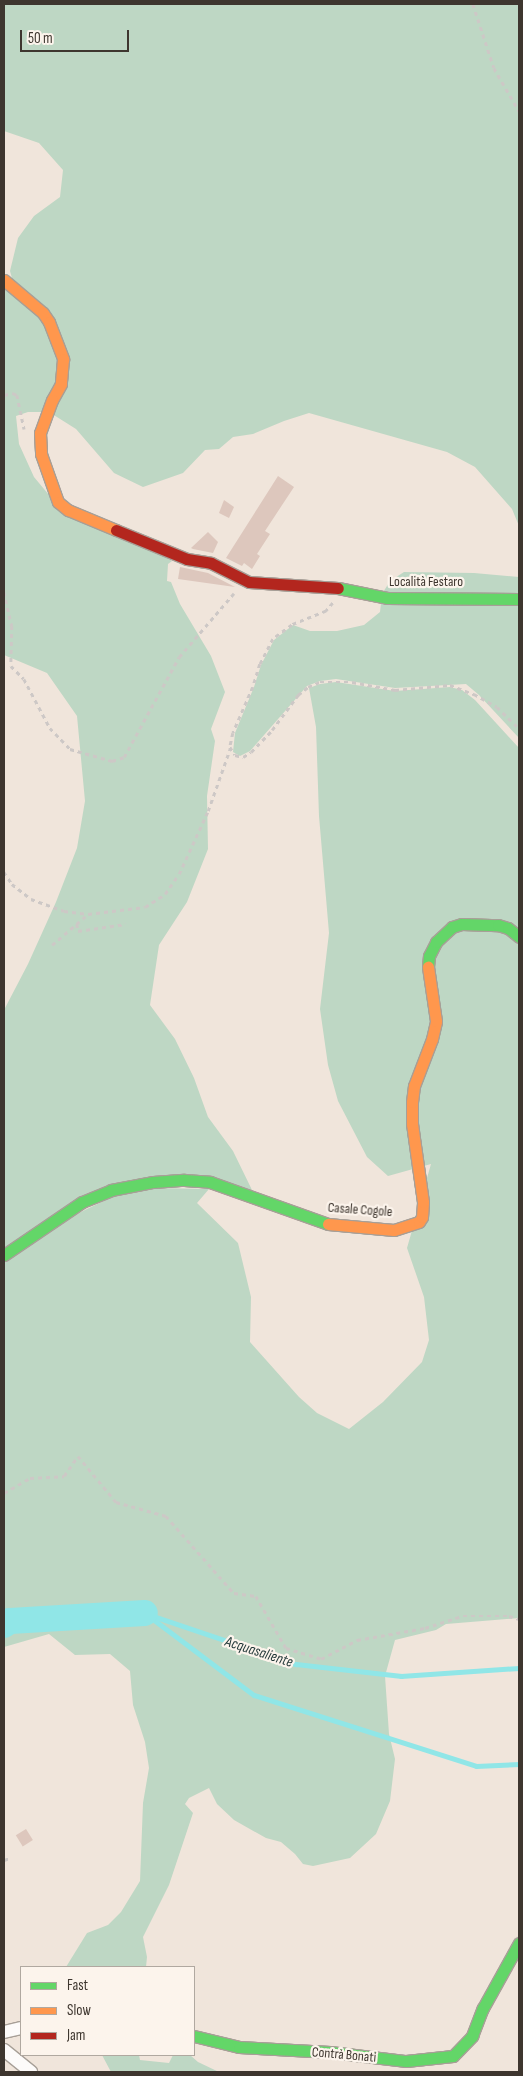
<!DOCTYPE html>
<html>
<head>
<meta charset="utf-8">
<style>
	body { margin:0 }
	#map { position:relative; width:523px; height:2076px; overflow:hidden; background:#f0e5db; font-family:"Sofia Sans Condensed",sans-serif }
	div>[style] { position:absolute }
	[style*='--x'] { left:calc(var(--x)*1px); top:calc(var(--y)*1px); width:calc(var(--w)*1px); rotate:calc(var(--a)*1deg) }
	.green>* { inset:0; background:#bed7c4 }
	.stream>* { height:4.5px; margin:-2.25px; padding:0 2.25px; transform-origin:2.25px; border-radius:2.25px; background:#90e6e7 }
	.river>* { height:26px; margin:-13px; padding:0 13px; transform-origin:13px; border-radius:13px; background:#90e6e7 }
	.building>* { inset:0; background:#ddc7bd; transform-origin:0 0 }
	.path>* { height:2.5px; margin-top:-1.25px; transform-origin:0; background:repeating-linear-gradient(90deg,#cdc8c6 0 4px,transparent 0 8px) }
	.roads { filter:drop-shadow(1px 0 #a79f97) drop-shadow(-1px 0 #a79f97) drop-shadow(0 1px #a79f97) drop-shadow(0 -1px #a79f97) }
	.street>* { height:12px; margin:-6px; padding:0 6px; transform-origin:6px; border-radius:6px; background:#fdfbfa }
	.fast>* { height:11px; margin:-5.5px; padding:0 5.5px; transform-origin:5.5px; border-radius:5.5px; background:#63d668 }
	.slow>* { height:11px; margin:-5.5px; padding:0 5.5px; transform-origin:5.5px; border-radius:5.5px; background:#ff974d }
	.jam>* { height:11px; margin:-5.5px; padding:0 5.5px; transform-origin:5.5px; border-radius:5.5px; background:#b3261e }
	span { translate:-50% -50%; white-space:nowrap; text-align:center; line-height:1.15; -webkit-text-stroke:4.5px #fcf4ec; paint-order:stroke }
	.street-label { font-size:14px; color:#3e362f }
	.water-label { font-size:15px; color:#1f3536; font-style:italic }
	.frame { position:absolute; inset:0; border:5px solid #3e362f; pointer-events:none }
	.legend { position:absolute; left:20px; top:1966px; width:175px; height:90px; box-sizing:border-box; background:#fcf4ec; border:1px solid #b0a8a0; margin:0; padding:6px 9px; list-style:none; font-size:15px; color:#3e362f }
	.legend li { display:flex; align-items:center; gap:10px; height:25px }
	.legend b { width:25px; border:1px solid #b0a8a0 }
	.scale { position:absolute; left:20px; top:30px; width:109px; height:22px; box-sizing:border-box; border:2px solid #3e362f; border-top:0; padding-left:6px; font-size:15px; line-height:18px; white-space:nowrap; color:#3e362f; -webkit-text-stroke:4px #fcf4ec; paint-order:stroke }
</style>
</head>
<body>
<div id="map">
	<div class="green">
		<div style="clip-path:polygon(4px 4px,519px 4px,519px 526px,512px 509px,475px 467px,447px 452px,309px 413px,284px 421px,253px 434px,233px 437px,219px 449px,205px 450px,183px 473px,143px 487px,114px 473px,76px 429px,49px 412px,28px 412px,16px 416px,19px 444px,34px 477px,49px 495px,172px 561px,168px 564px,167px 581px,171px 582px,180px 604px,211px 656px,225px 692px,211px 729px,215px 741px,207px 796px,208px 849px,187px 902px,159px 945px,150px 1005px,175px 1039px,194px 1078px,208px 1117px,233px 1151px,252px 1190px,126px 1182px,4px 1250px,4px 1010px,28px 964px,56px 902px,77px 848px,85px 801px,77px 716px,47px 673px,4px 655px,4px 277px,13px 282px,10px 271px,18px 238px,34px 216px,60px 197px,63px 170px,39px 143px,4px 131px)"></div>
		<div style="clip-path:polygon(404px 572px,474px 573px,519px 577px,519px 738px,479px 695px,466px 684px,395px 688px,336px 679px,320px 681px,307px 686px,250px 751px,240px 756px,233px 752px,235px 733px,254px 687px,261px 665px,274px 640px,293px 625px,310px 631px,337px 631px,364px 625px,380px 612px,382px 594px,390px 581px)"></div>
		<div style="clip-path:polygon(336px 682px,395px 691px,450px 687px,462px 690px,475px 700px,519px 748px,519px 1618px,446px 1624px,436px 1630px,395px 1640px,385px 1676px,389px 1734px,395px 1759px,390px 1801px,376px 1834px,350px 1858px,313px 1866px,303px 1864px,295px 1854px,281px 1842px,266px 1838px,234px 1820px,217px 1804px,209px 1788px,189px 1798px,185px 1804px,193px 1813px,169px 1885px,143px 1937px,147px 1957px,146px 1967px,66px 1967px,87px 1933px,108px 1925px,121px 1912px,140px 1881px,143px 1803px,149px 1768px,145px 1742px,133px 1705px,130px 1671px,110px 1654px,75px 1655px,49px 1634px,4px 1647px,4px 1262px,60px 1222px,114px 1196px,154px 1188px,209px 1189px,197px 1203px,238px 1243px,251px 1297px,250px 1342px,299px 1397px,317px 1413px,349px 1429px,383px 1402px,422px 1362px,429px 1340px,424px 1297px,407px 1248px,431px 1164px,388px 1176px,367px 1157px,338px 1101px,328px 1065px,320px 1009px,329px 933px,319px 816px,316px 727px,309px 688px,320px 684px)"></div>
		<div style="clip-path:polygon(102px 2055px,139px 2055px,140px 2060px,169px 2063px,173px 2055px,190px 2055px,198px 2062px,219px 2072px,111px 2072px)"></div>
	</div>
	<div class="stream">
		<div style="--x:145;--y:1613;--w:136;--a:37"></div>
		<div style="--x:254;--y:1695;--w:233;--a:17.7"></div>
		<div style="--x:476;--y:1766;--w:43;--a:-2.7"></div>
		<div style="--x:150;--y:1615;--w:154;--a:18.6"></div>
		<div style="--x:296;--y:1664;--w:106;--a:6.5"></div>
		<div style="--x:401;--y:1676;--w:118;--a:-3.9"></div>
	</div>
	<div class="river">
		<div style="--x:4;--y:1625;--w:7;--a:-34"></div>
		<div style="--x:10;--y:1621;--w:135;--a:-3.4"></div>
	</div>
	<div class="building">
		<div style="clip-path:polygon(278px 476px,294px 487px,265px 531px,270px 534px,257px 554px,260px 556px,252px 569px,244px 563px,242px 566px,226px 558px)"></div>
		<div style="clip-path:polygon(224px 500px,234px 507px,229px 518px,219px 513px)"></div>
		<div style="clip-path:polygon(208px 532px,218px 542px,213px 553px,193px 549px,191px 548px)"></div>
		<div style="clip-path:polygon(180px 567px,208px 573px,235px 587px,178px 579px)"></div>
		<div style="left:26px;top:1829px;width:13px;height:12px;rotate:58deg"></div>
	</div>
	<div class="path">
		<div style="--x:473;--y:4;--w:67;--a:71.8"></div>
		<div style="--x:494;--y:68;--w:50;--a:59.8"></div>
		<div style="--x:4;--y:395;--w:9;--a:-13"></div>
		<div style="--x:13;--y:393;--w:4;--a:27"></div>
		<div style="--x:17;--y:395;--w:35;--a:78"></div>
		<div style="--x:4;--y:592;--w:35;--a:77"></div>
		<div style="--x:12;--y:626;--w:40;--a:91.4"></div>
		<div style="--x:11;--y:666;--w:18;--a:45"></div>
		<div style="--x:24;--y:679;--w:55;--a:62"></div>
		<div style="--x:50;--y:728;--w:29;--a:46"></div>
		<div style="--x:70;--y:749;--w:44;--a:15.9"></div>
		<div style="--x:112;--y:761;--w:13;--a:-18"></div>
		<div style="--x:124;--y:757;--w:114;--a:-61.2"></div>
		<div style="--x:179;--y:657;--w:84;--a:-49.3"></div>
		<div style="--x:333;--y:603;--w:11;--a:131"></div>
		<div style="--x:326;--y:611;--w:37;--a:158"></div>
		<div style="--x:292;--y:625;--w:24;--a:144"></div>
		<div style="--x:273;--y:639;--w:28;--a:117"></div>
		<div style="--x:260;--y:664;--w:24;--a:107"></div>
		<div style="--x:253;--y:687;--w:50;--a:113.5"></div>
		<div style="--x:233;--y:733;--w:14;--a:102"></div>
		<div style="--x:230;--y:747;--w:9;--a:58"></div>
		<div style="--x:235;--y:755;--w:8;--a:14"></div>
		<div style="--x:243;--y:757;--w:9;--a:-32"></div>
		<div style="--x:251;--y:752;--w:30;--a:-46"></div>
		<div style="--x:272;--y:730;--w:44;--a:-53.4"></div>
		<div style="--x:298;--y:695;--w:13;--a:-39"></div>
		<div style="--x:308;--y:687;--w:13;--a:-23"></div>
		<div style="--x:320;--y:682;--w:32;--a:0"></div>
		<div style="--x:352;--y:682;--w:44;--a:10.5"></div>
		<div style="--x:395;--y:690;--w:55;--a:-5.2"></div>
		<div style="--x:450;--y:685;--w:26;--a:21"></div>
		<div style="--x:474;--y:694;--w:26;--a:29"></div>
		<div style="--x:497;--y:707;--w:30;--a:44"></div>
		<div style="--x:4;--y:872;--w:14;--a:56"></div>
		<div style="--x:12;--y:884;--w:24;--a:38"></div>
		<div style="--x:31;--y:899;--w:35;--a:20"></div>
		<div style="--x:64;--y:911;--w:24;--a:7"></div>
		<div style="--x:88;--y:914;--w:57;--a:-7"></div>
		<div style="--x:145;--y:907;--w:24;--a:-33"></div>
		<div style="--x:165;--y:894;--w:24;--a:-55"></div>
		<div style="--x:179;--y:874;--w:69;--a:-65.3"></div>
		<div style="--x:208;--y:811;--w:66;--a:-70.5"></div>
		<div style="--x:77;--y:924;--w:7;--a:82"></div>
		<div style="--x:78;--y:931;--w:48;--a:-8.5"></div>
		<div style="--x:52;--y:945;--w:48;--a:-40.7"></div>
		<div style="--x:4;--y:1493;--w:30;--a:-30"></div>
		<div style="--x:30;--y:1478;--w:34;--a:-3"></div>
		<div style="--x:64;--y:1476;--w:24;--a:-55"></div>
		<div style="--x:78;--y:1456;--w:60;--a:50.4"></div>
		<div style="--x:116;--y:1502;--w:52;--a:15.6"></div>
		<div style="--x:166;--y:1516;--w:103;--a:48.6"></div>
		<div style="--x:234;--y:1593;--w:22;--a:8"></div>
		<div style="--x:256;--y:1596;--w:60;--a:60"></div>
		<div style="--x:286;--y:1648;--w:37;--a:17"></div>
		<div style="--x:321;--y:1659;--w:41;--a:-27.8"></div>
		<div style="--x:357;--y:1640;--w:69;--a:-10"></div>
		<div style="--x:425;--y:1628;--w:40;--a:-18"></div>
		<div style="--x:463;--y:1616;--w:46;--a:0"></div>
		<div style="--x:509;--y:1616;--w:10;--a:17"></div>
		<div style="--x:4;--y:1860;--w:6;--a:-18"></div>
	</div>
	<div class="roads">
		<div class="street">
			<div style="--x:4;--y:2032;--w:17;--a:-13"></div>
			<div style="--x:4;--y:2050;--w:35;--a:39"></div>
		</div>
		<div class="fast">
			<div style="--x:338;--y:588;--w:50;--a:11.5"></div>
			<div style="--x:387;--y:598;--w:132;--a:0.4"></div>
			<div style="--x:428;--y:967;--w:11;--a:-85"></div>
			<div style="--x:429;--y:956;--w:16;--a:-63"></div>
			<div style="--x:436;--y:942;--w:22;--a:-43"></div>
			<div style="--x:452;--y:927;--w:10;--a:-17"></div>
			<div style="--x:462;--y:924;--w:36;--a:2"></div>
			<div style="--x:498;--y:925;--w:10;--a:17"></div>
			<div style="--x:508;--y:928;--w:14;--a:39"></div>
			<div style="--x:4;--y:1255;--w:94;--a:-34.2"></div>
			<div style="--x:82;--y:1202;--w:31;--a:-22"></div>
			<div style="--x:111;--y:1190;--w:43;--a:-10.8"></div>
			<div style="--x:153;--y:1182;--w:31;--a:-4"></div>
			<div style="--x:184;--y:1180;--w:26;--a:4"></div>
			<div style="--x:210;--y:1182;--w:125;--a:19.6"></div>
			<div style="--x:194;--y:2036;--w:46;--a:13.7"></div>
			<div style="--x:239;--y:2047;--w:91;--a:3.1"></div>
			<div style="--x:330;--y:2052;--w:77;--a:6.8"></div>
			<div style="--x:406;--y:2061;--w:47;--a:-6.1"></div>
			<div style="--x:453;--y:2056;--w:28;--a:-46"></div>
			<div style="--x:472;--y:2036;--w:30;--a:-69"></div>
			<div style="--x:483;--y:2008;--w:74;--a:-61"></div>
		</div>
		<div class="slow">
			<div style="--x:4;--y:280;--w:51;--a:40.2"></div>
			<div style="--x:43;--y:313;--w:11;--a:56"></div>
			<div style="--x:49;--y:322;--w:40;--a:69"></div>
			<div style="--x:63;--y:359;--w:25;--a:95"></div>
			<div style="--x:61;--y:384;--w:18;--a:119"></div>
			<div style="--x:52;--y:400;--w:35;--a:110"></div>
			<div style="--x:40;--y:433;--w:21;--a:87"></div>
			<div style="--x:41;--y:454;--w:51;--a:70.5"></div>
			<div style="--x:58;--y:502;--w:13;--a:39"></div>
			<div style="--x:68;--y:510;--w:52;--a:22.6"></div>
			<div style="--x:328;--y:1224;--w:66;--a:5.2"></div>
			<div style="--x:394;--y:1230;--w:26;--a:-18"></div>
			<div style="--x:419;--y:1222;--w:6;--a:-59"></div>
			<div style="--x:422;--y:1217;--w:15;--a:-86"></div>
			<div style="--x:423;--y:1202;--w:79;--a:-98"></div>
			<div style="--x:412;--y:1124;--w:22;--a:-90"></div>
			<div style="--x:412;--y:1102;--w:16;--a:-83"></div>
			<div style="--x:414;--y:1086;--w:50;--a:-69"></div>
			<div style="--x:432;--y:1039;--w:18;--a:-77"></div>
			<div style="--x:436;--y:1021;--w:55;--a:-98.4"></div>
		</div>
		<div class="jam">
			<div style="--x:116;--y:530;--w:77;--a:22.2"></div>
			<div style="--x:187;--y:559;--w:24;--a:9"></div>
			<div style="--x:211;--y:563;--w:42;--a:26.6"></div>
			<div style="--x:249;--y:582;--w:89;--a:3.9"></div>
		</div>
	</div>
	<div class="street-label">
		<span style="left:426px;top:582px">Località Festaro</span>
		<span style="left:360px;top:1210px;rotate:4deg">Casale Cogole</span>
		<span style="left:344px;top:2055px;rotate:5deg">Contrà Bonati</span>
	</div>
	<div class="water-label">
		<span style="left:259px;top:1652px;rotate:18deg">Acquasaliente</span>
	</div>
	<div class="frame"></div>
	<ul class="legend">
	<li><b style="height:6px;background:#63d668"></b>Fast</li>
	<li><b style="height:6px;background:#ff974d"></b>Slow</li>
	<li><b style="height:6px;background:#b3261e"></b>Jam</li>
	</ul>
	<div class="scale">50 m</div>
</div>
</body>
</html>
